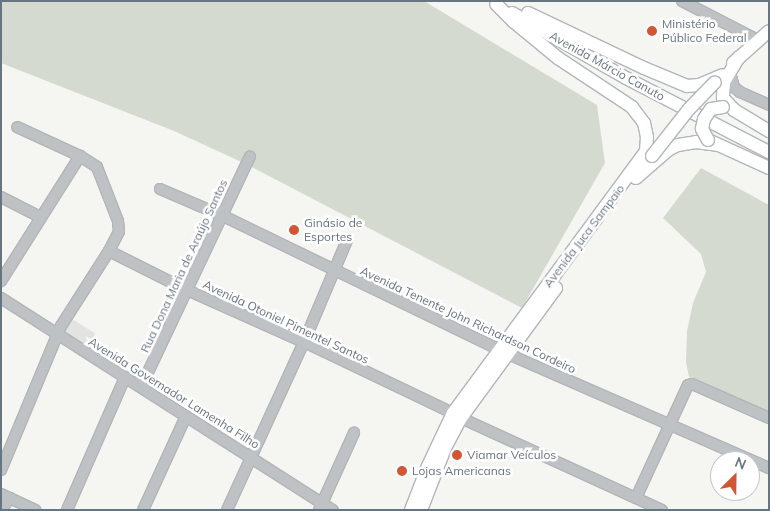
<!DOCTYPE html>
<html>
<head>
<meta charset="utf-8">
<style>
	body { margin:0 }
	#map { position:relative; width:770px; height:511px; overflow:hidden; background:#f5f5f2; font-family:Mulish,sans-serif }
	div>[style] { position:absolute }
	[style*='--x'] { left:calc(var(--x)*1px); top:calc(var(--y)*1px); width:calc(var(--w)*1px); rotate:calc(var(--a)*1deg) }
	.built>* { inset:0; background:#e3e4e2; transform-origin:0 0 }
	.green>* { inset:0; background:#d5dad1 }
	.roads { filter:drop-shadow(1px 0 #b2b6b9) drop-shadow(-1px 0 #b2b6b9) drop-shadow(0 1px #b2b6b9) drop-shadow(0 -1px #b2b6b9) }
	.minor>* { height:10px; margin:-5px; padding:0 5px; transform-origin:5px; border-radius:5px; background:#bec2c5 }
	.major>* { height:12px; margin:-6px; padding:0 6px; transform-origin:6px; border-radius:6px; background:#fff }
	.bridges { filter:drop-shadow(1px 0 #b2b6b9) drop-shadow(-1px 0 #b2b6b9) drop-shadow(0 1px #b2b6b9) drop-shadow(0 -1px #b2b6b9) }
	.major-bridge>* { height:12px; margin:-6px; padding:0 6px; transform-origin:6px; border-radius:6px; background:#fff }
	.dots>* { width:14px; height:14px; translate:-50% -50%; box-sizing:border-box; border:2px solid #fff; border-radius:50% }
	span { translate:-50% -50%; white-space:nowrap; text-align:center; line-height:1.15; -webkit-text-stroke:5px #fff; paint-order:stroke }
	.poi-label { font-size:12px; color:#677580 }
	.left { translate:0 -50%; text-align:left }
	.street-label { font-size:12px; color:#677580 }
	.frame { position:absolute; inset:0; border:2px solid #677580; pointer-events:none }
	.north { position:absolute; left:710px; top:451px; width:50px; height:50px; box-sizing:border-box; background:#fff; border:1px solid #c2c8cc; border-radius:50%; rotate:23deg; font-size:14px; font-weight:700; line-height:20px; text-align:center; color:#677580 }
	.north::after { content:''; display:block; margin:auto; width:18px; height:22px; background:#d35634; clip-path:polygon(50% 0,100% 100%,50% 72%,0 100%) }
</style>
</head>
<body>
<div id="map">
	<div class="built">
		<div style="left:69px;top:317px;width:31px;height:17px;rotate:32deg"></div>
	</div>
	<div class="green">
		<div style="clip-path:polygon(1px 1px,424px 1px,597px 105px,605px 163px,522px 308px,248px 165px,174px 131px,1px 63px)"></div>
		<div style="clip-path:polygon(701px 168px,769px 205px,769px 417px,689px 377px,686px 362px,687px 331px,693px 303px,706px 272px,701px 254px,663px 218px)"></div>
	</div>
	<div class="roads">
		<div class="minor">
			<div style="--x:682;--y:1;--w:85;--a:27.2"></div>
			<div style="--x:730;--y:73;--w:15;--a:74"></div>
			<div style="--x:734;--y:87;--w:8;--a:40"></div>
			<div style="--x:740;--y:92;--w:32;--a:24"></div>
			<div style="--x:160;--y:189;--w:69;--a:23.2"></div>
			<div style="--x:223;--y:216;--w:317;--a:25.8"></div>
			<div style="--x:508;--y:354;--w:285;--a:23.6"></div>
			<div style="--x:1;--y:197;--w:44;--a:27.1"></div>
			<div style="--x:109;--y:251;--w:87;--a:26.6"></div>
			<div style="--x:187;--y:290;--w:128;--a:24"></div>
			<div style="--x:304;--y:342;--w:165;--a:25.5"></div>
			<div style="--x:1;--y:281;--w:148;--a:-57.7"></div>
			<div style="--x:1;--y:298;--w:394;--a:32.6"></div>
			<div style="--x:141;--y:387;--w:255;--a:-64.7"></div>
			<div style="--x:461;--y:418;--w:221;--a:24.6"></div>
			<div style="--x:1;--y:470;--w:156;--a:-67.4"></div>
			<div style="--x:61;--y:326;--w:89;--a:-57.4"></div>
			<div style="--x:109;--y:251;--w:22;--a:-63"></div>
			<div style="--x:119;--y:231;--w:10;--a:-96"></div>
			<div style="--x:118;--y:221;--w:58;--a:-111.3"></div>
			<div style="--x:97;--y:167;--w:20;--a:-147"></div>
			<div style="--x:80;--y:156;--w:69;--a:-155.3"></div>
			<div style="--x:1;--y:494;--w:38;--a:25"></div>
			<div style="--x:636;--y:498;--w:124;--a:-65.3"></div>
			<div style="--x:688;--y:385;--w:4;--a:-14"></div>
			<div style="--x:692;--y:384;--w:84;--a:23.8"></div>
			<div style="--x:1;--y:510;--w:15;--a:-53"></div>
			<div style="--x:67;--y:510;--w:145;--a:-66.4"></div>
			<div style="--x:143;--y:510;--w:103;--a:-65.4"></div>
			<div style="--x:227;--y:510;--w:185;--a:-65.4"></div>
			<div style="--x:304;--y:342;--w:111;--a:-67.1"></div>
			<div style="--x:319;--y:510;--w:85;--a:-65.6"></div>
		</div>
		<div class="major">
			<div style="--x:512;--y:13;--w:131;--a:29.7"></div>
			<div style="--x:626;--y:78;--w:161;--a:27.4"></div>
			<div style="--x:528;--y:13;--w:128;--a:25.4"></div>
			<div style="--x:644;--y:68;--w:47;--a:22.7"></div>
			<div style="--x:687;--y:86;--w:12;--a:-5"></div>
			<div style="--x:699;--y:85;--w:25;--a:-23"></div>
			<div style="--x:739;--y:57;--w:29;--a:121"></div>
			<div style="--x:724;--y:82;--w:16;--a:94"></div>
			<div style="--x:723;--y:98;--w:16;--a:47"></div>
			<div style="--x:734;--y:110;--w:41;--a:31"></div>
			<div style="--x:733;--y:63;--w:48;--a:-41.6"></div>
			<div style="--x:710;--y:141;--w:65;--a:24.6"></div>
			<div style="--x:636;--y:178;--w:43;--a:-41.2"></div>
			<div style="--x:668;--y:150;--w:11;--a:-27"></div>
			<div style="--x:678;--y:145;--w:18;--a:-9"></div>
			<div style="--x:696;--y:142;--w:21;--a:8"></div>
			<div style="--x:411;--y:510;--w:47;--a:-68.9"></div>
			<div style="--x:428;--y:466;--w:59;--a:-64.7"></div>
			<div style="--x:453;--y:413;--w:325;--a:-53.6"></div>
			<div style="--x:646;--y:151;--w:14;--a:-86"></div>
			<div style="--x:647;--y:137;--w:14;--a:-102"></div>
			<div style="--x:644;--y:123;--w:20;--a:-127"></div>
			<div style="--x:632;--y:107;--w:89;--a:-146.5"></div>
			<div style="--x:558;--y:58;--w:57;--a:-140.7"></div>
			<div style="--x:514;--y:22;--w:25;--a:-135"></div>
			<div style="--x:421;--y:510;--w:66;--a:-68.8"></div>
			<div style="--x:445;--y:448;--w:34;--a:-62"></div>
			<div style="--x:461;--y:418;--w:161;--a:-53.8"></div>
		</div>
	</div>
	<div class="bridges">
		<div class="major-bridge">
			<div style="--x:708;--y:140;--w:13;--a:-119"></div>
			<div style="--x:702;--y:129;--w:10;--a:-79"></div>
			<div style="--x:704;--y:119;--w:12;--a:-55"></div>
			<div style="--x:711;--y:109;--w:12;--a:-9"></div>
			<div style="--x:652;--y:156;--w:60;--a:-51.8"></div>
			<div style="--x:689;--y:109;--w:37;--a:-46"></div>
		</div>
	</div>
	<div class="dots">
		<div style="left:652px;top:31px;background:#d35634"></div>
		<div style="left:294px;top:230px;background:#d35634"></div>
		<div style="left:457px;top:455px;background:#d35634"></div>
		<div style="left:402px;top:471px;background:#d35634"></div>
	</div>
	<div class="poi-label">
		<span class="left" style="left:662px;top:31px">Ministério<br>Público Federal</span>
		<span class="left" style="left:304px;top:230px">Ginásio de<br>Esportes</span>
		<span class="left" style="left:467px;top:455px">Viamar Veículos</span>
		<span class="left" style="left:412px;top:471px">Lojas Americanas</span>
	</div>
	<div class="street-label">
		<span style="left:607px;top:66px;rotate:29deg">Avenida Márcio Canuto</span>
		<span style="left:584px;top:236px;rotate:-53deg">Avenida Juca Sampaio</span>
		<span style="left:184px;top:266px;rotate:-65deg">Rua Dona Maria de Araújo Santos</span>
		<span style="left:468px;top:320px;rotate:25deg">Avenida Tenente John Richardson Cordeiro</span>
		<span style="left:286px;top:322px;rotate:25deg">Avenida Otoniel Pimentel Santos</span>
		<span style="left:174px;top:393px;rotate:32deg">Avenida Governador Lamenha Filho</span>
	</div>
	<div class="frame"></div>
	<div class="north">N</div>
</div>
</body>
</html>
